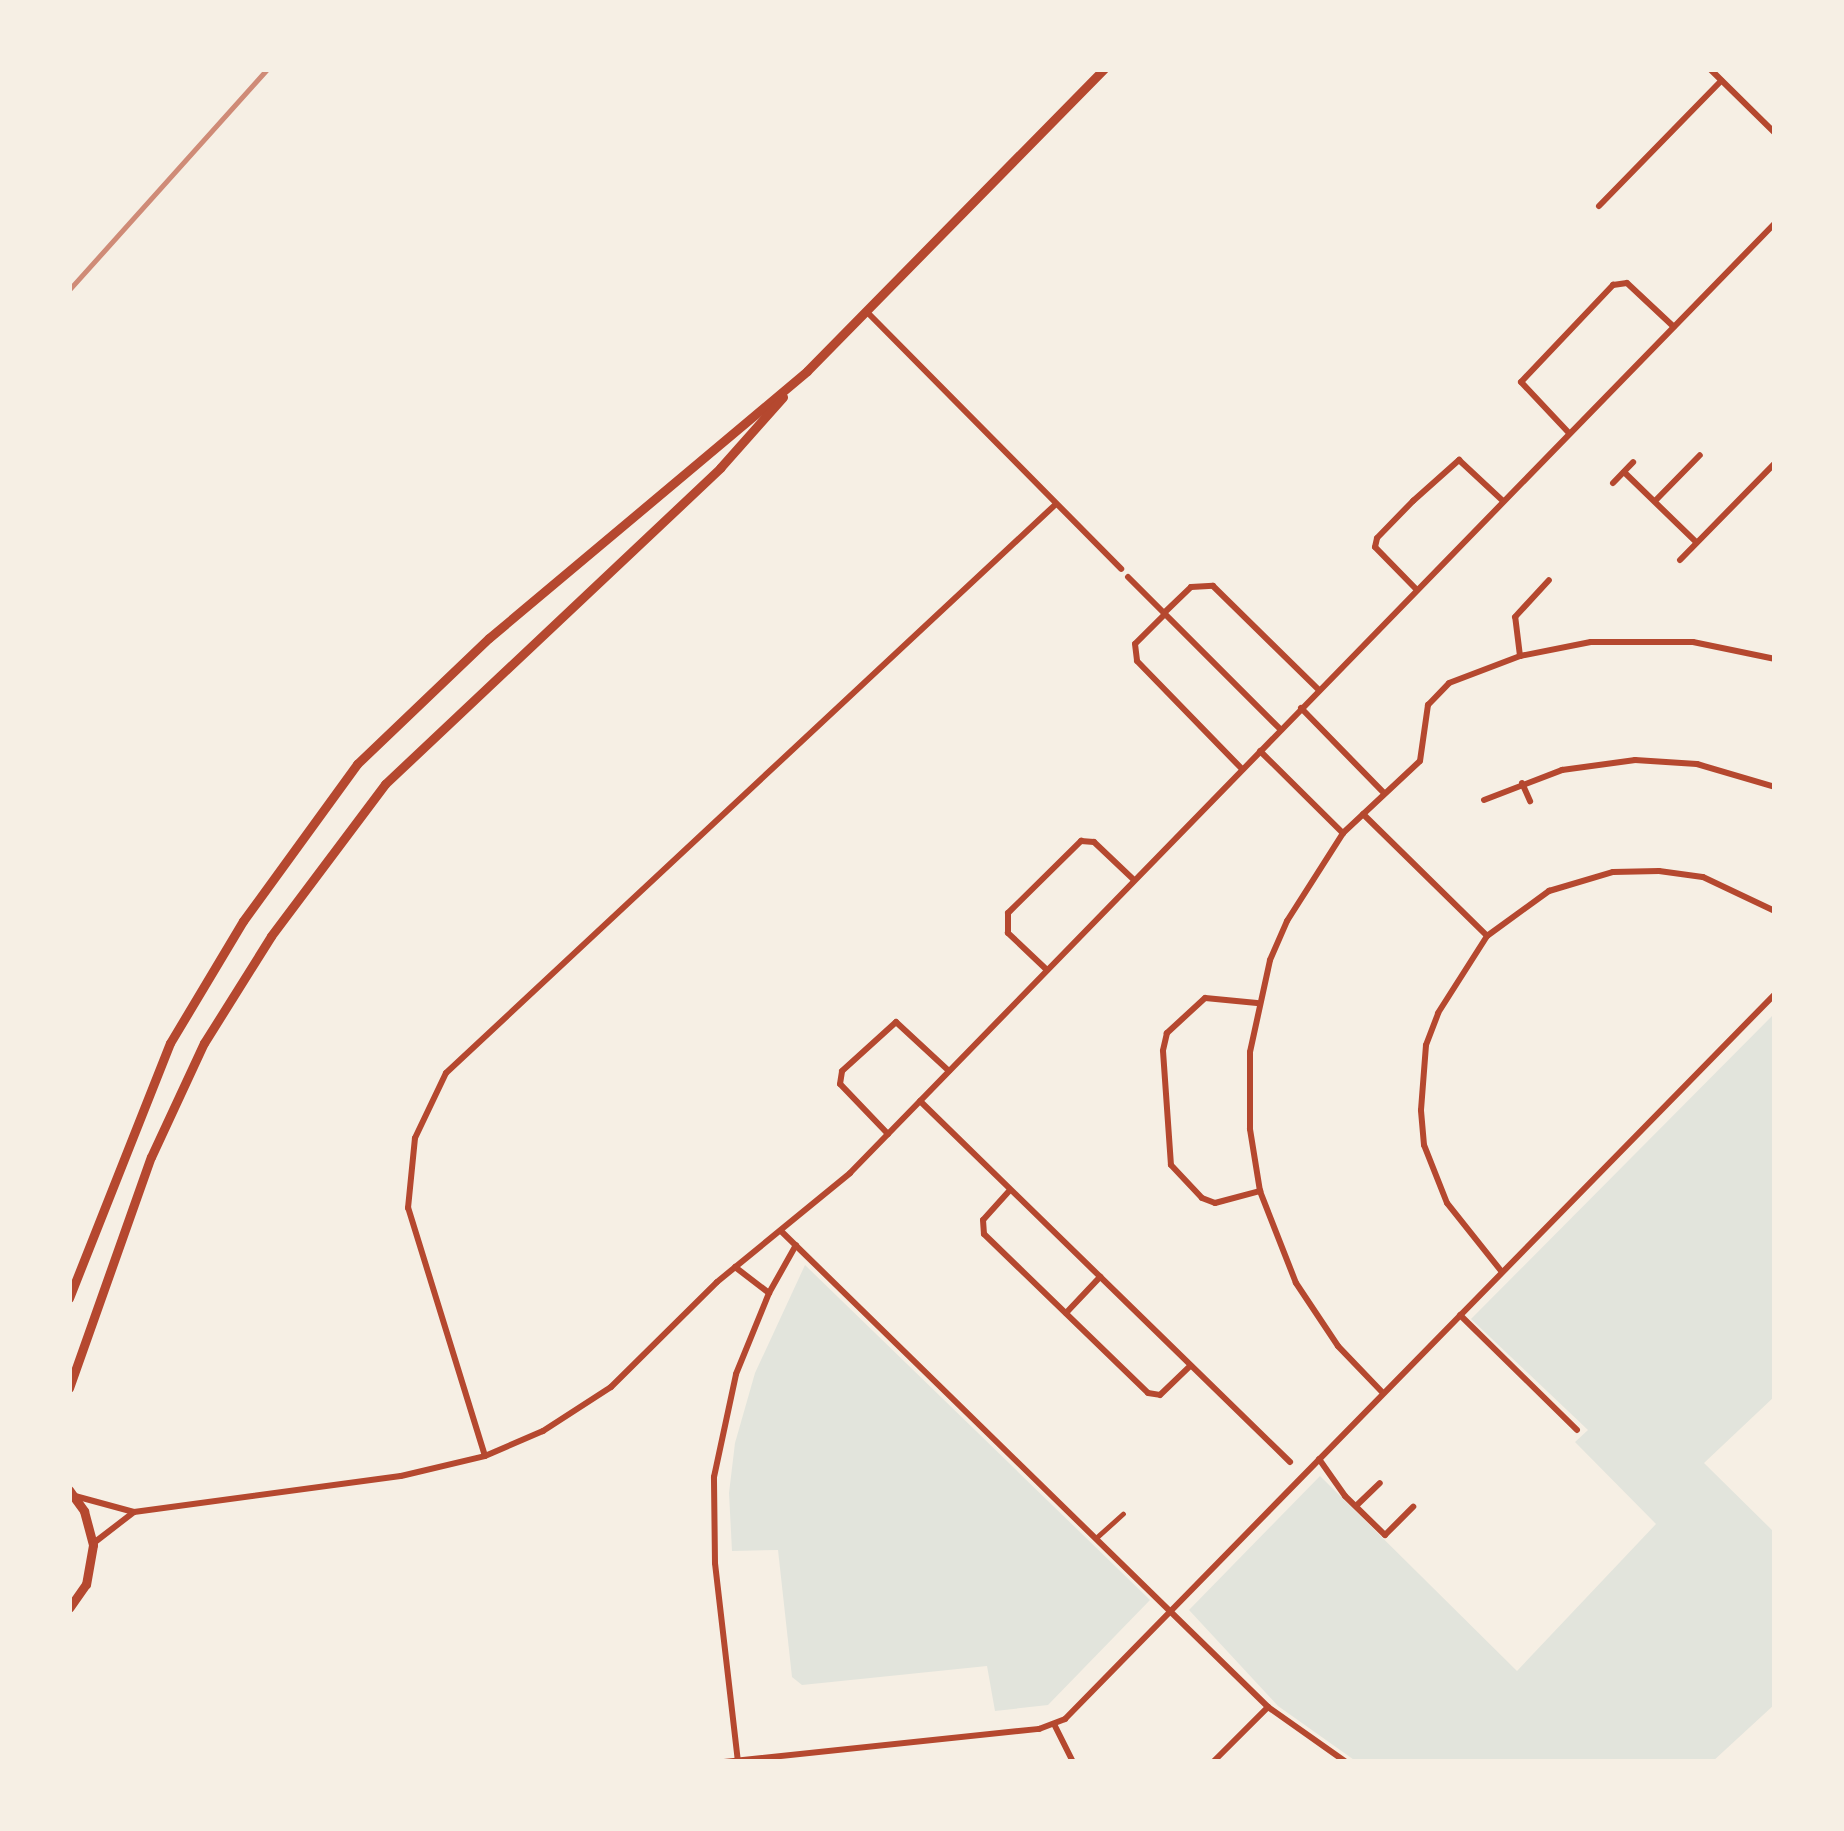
<!DOCTYPE html>
<html>
<head>
<meta charset="utf-8">
<style>
	body { margin:0 }
	#map { position:relative; width:1844px; height:1831px; overflow:hidden; background:#f6efe4; font-family:"Nunito Sans",sans-serif }
	div>[style] { position:absolute }
	[style*='--x'] { left:calc(var(--x)*1px); top:calc(var(--y)*1px); width:calc(var(--w)*1px); rotate:calc(var(--a)*1deg) }
	.green>* { inset:0; background:#e2e4dc }
	.pedestrian>* { height:4.5px; margin:-2.25px; padding:0 2.25px; transform-origin:2.25px; border-radius:2.25px; background:#b5482f }
	.minor>* { height:6px; margin:-3px; padding:0 3px; transform-origin:3px; border-radius:3px; background:#b5482f }
	.primary>* { height:9px; margin:-4.5px; padding:0 4.5px; transform-origin:4.5px; border-radius:4.5px; background:#b5482f }
	.rail>* { height:4.5px; margin:-2.25px; padding:0 2.25px; transform-origin:2.25px; border-radius:2.25px; background:#cf8b77 }
	span { translate:-50% -50%; white-space:nowrap; text-align:center; line-height:1.15; -webkit-text-stroke:10px #f6efe4; paint-order:stroke }
	.frame { position:absolute; inset:0; border:72px solid #f6efe4; pointer-events:none }
</style>
</head>
<body>
<div id="map">
	<div class="green">
		<div style="clip-path:polygon(1775px 1013px,1775px 1396px,1704px 1463px,1775px 1533px,1775px 1704px,1712px 1762px,1357px 1762px,1278px 1706px,1189px 1610px,1320px 1476px,1517px 1671px,1656px 1524px,1575px 1442px,1588px 1430px,1471px 1319px)"></div>
		<div style="clip-path:polygon(805px 1265px,1150px 1600px,1048px 1705px,995px 1711px,987px 1666px,802px 1685px,792px 1677px,778px 1550px,732px 1551px,729px 1493px,735px 1443px,755px 1373px)"></div>
	</div>
	<div class="pedestrian">
		<div style="--x:1096;--y:1538;--w:36;--a:-42"></div>
	</div>
	<div class="minor">
		<div style="--x:1710;--y:69;--w:91;--a:44.6"></div>
		<div style="--x:1599;--y:206;--w:175;--a:-45.7"></div>
		<div style="--x:868;--y:313;--w:360;--a:45.3"></div>
		<div style="--x:1569;--y:433;--w:70;--a:-133.3"></div>
		<div style="--x:1521;--y:382;--w:134;--a:-46.5"></div>
		<div style="--x:1613;--y:285;--w:14;--a:-8"></div>
		<div style="--x:1627;--y:283;--w:64;--a:43.1"></div>
		<div style="--x:1624;--y:472;--w:100;--a:44.2"></div>
		<div style="--x:1613;--y:483;--w:29;--a:-46"></div>
		<div style="--x:1655;--y:501;--w:64;--a:-45.6"></div>
		<div style="--x:1680;--y:560;--w:136;--a:-45.6"></div>
		<div style="--x:1128;--y:577;--w:216;--a:45"></div>
		<div style="--x:1417;--y:590;--w:60;--a:-134.3"></div>
		<div style="--x:1375;--y:547;--w:9;--a:-77"></div>
		<div style="--x:1377;--y:538;--w:52;--a:-45.8"></div>
		<div style="--x:1413;--y:501;--w:62;--a:-41.7"></div>
		<div style="--x:1459;--y:460;--w:60;--a:43"></div>
		<div style="--x:1164;--y:613;--w:37;--a:-44"></div>
		<div style="--x:1191;--y:587;--w:22;--a:-3"></div>
		<div style="--x:1213;--y:586;--w:148;--a:44.5"></div>
		<div style="--x:1165;--y:614;--w:42;--a:135"></div>
		<div style="--x:1135;--y:644;--w:17;--a:83"></div>
		<div style="--x:1137;--y:661;--w:151;--a:45.8"></div>
		<div style="--x:1520;--y:656;--w:39;--a:-97"></div>
		<div style="--x:1515;--y:617;--w:50;--a:-47.4"></div>
		<div style="--x:1301;--y:708;--w:119;--a:45.7"></div>
		<div style="--x:1260;--y:751;--w:117;--a:44.7"></div>
		<div style="--x:1522;--y:783;--w:20;--a:66"></div>
		<div style="--x:1484;--y:800;--w:84;--a:-21"></div>
		<div style="--x:1562;--y:770;--w:74;--a:-7.8"></div>
		<div style="--x:1635;--y:760;--w:62;--a:3.7"></div>
		<div style="--x:1697;--y:764;--w:81;--a:16.4"></div>
		<div style="--x:1363;--y:814;--w:174;--a:44.5"></div>
		<div style="--x:1047;--y:970;--w:54;--a:-136.5"></div>
		<div style="--x:1008;--y:933;--w:20;--a:-90"></div>
		<div style="--x:1008;--y:913;--w:103;--a:-44.6"></div>
		<div style="--x:1081;--y:841;--w:13;--a:4"></div>
		<div style="--x:1094;--y:842;--w:55;--a:43.5"></div>
		<div style="--x:1257;--y:1003;--w:52;--a:-174.5"></div>
		<div style="--x:1205;--y:998;--w:52;--a:137.4"></div>
		<div style="--x:1167;--y:1033;--w:18;--a:103"></div>
		<div style="--x:1163;--y:1051;--w:114;--a:86"></div>
		<div style="--x:1171;--y:1165;--w:45;--a:46.8"></div>
		<div style="--x:1202;--y:1198;--w:14;--a:21"></div>
		<div style="--x:1215;--y:1203;--w:47;--a:-14.9"></div>
		<div style="--x:920;--y:1101;--w:517;--a:44.29"></div>
		<div style="--x:888;--y:1134;--w:69;--a:-133.8"></div>
		<div style="--x:840;--y:1084;--w:13;--a:-81"></div>
		<div style="--x:842;--y:1071;--w:73;--a:-42.2"></div>
		<div style="--x:896;--y:1022;--w:72;--a:42.8"></div>
		<div style="--x:1010;--y:1190;--w:40;--a:132"></div>
		<div style="--x:983;--y:1220;--w:14;--a:86"></div>
		<div style="--x:984;--y:1234;--w:228;--a:44.1"></div>
		<div style="--x:1148;--y:1393;--w:12;--a:9"></div>
		<div style="--x:1160;--y:1395;--w:42;--a:-44"></div>
		<div style="--x:782;--y:1232;--w:680;--a:44.34"></div>
		<div style="--x:1268;--y:1707;--w:95;--a:35.2"></div>
		<div style="--x:735;--y:1267;--w:43;--a:37.4"></div>
		<div style="--x:1502;--y:1272;--w:88;--a:-128.6"></div>
		<div style="--x:1447;--y:1203;--w:62;--a:-111.6"></div>
		<div style="--x:1424;--y:1145;--w:35;--a:-95"></div>
		<div style="--x:1421;--y:1110;--w:65;--a:-85.6"></div>
		<div style="--x:1426;--y:1045;--w:34;--a:-69"></div>
		<div style="--x:1438;--y:1013;--w:91;--a:-57.5"></div>
		<div style="--x:1487;--y:936;--w:77;--a:-36"></div>
		<div style="--x:1549;--y:891;--w:67;--a:-16.5"></div>
		<div style="--x:1613;--y:872;--w:46;--a:-1.2"></div>
		<div style="--x:1659;--y:871;--w:44;--a:7.8"></div>
		<div style="--x:1703;--y:877;--w:80;--a:25.3"></div>
		<div style="--x:1066;--y:1313;--w:50;--a:-46.6"></div>
		<div style="--x:1460;--y:1315;--w:164;--a:44.5"></div>
		<div style="--x:1383;--y:1393;--w:65;--a:-133.8"></div>
		<div style="--x:1338;--y:1346;--w:76;--a:-123.7"></div>
		<div style="--x:1296;--y:1283;--w:99;--a:-111.4"></div>
		<div style="--x:1260;--y:1191;--w:63;--a:-99.2"></div>
		<div style="--x:1250;--y:1129;--w:77;--a:-90"></div>
		<div style="--x:1250;--y:1052;--w:94;--a:-77.7"></div>
		<div style="--x:1270;--y:960;--w:43;--a:-66.4"></div>
		<div style="--x:1287;--y:921;--w:104;--a:-57.5"></div>
		<div style="--x:1343;--y:833;--w:105;--a:-43.1"></div>
		<div style="--x:1420;--y:761;--w:57;--a:-81.9"></div>
		<div style="--x:1428;--y:705;--w:30;--a:-46"></div>
		<div style="--x:1449;--y:683;--w:76;--a:-20.8"></div>
		<div style="--x:1520;--y:656;--w:72;--a:-11.2"></div>
		<div style="--x:1591;--y:642;--w:102;--a:0"></div>
		<div style="--x:1693;--y:642;--w:84;--a:11.7"></div>
		<div style="--x:485;--y:1456;--w:260;--a:-107.2"></div>
		<div style="--x:408;--y:1208;--w:70;--a:-84.3"></div>
		<div style="--x:415;--y:1138;--w:72;--a:-64.5"></div>
		<div style="--x:446;--y:1073;--w:834;--a:-43.01"></div>
		<div style="--x:1319;--y:1459;--w:45;--a:54.9"></div>
		<div style="--x:1345;--y:1496;--w:56;--a:44.3"></div>
		<div style="--x:1385;--y:1535;--w:40;--a:-45"></div>
		<div style="--x:75;--y:1496;--w:61;--a:15.2"></div>
		<div style="--x:1356;--y:1506;--w:33;--a:-44"></div>
		<div style="--x:95;--y:1542;--w:49;--a:-37.6"></div>
		<div style="--x:134;--y:1512;--w:269;--a:-7.7"></div>
		<div style="--x:401;--y:1476;--w:86;--a:-13.4"></div>
		<div style="--x:485;--y:1456;--w:63;--a:-23.3"></div>
		<div style="--x:543;--y:1431;--w:81;--a:-32.9"></div>
		<div style="--x:611;--y:1387;--w:149;--a:-44.7"></div>
		<div style="--x:717;--y:1282;--w:172;--a:-39.3"></div>
		<div style="--x:850;--y:1173;--w:1326;--a:-45.76"></div>
		<div style="--x:1055;--y:1726;--w:40;--a:63.4"></div>
		<div style="--x:724;--y:1762;--w:317;--a:-6"></div>
		<div style="--x:1039;--y:1729;--w:28;--a:-21"></div>
		<div style="--x:1065;--y:1719;--w:1015;--a:-45.6"></div>
		<div style="--x:738;--y:1762;--w:200;--a:-96.6"></div>
		<div style="--x:715;--y:1563;--w:86;--a:-90.7"></div>
		<div style="--x:714;--y:1477;--w:105;--a:-77.9"></div>
		<div style="--x:736;--y:1374;--w:87;--a:-67.8"></div>
		<div style="--x:769;--y:1293;--w:55;--a:-60.6"></div>
		<div style="--x:1213;--y:1762;--w:78;--a:-45"></div>
	</div>
	<div class="primary">
		<div style="--x:69;--y:1298;--w:274;--a:-68.4"></div>
		<div style="--x:170;--y:1043;--w:142;--a:-59.1"></div>
		<div style="--x:243;--y:921;--w:194;--a:-54"></div>
		<div style="--x:357;--y:764;--w:182;--a:-43.7"></div>
		<div style="--x:489;--y:638;--w:415;--a:-40"></div>
		<div style="--x:807;--y:371;--w:424;--a:-45.5"></div>
		<div style="--x:69;--y:1388;--w:245;--a:-70.5"></div>
		<div style="--x:151;--y:1157;--w:126;--a:-65.1"></div>
		<div style="--x:204;--y:1043;--w:126;--a:-57.9"></div>
		<div style="--x:271;--y:936;--w:190;--a:-53.1"></div>
		<div style="--x:385;--y:784;--w:461;--a:-43.3"></div>
		<div style="--x:720;--y:468;--w:95;--a:-48.4"></div>
		<div style="--x:69;--y:1490;--w:26;--a:54"></div>
		<div style="--x:84;--y:1511;--w:35;--a:75"></div>
		<div style="--x:93;--y:1545;--w:40;--a:100"></div>
		<div style="--x:86;--y:1584;--w:29;--a:125"></div>
	</div>
	<div class="rail">
		<div style="--x:69;--y:290;--w:297;--a:-48.1"></div>
	</div>
	<div class="frame"></div>
</div>
</body>
</html>
